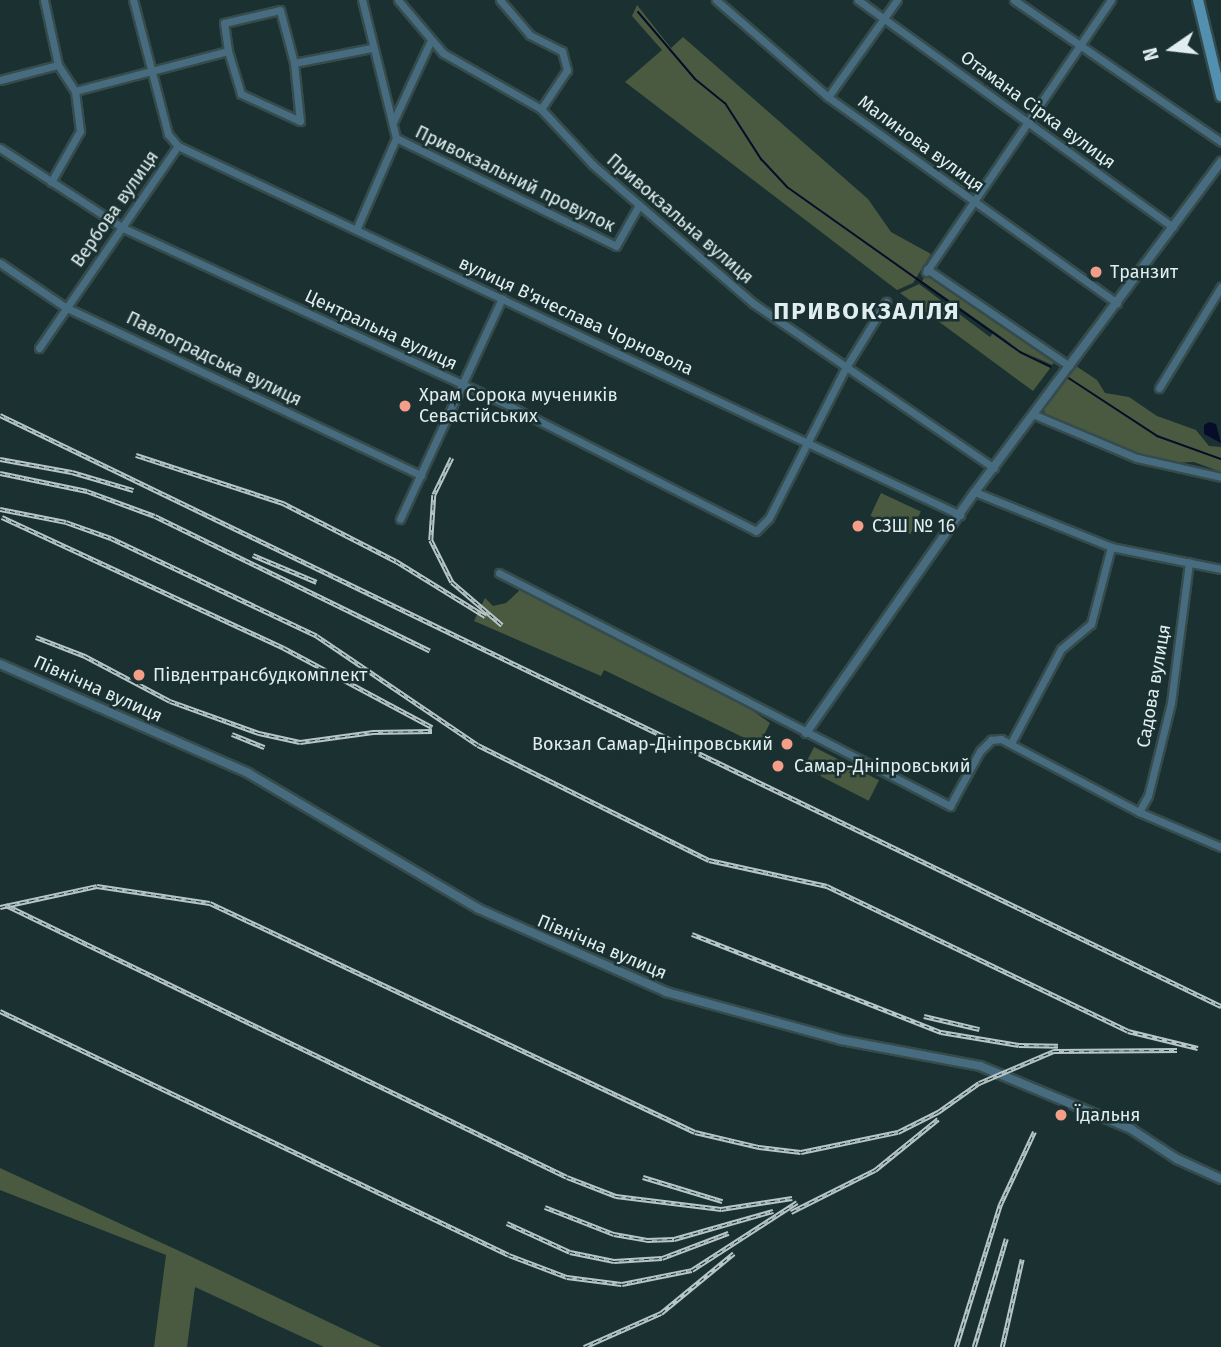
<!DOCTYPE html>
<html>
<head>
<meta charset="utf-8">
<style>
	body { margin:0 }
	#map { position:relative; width:1221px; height:1347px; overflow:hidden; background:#1a3031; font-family:"Fira Sans",sans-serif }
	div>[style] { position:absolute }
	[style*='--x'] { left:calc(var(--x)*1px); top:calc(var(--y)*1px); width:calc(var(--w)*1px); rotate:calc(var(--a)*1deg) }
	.green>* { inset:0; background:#4a5a41; transform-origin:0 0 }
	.water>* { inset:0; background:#050d28 }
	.stream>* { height:2px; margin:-1px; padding:0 1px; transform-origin:1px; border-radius:1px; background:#050d28 }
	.roads { filter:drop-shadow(2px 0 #364b4c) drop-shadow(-2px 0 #364b4c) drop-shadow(0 2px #364b4c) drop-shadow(0 -2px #364b4c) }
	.minor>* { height:7px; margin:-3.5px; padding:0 3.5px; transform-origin:3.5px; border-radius:3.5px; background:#476c80 }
	.tertiary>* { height:8px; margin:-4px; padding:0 4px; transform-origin:4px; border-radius:4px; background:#476c80 }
	.secondary>* { height:10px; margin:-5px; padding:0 5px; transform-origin:5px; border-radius:5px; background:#5390b0 }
	.rail>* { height:4.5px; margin-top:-2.25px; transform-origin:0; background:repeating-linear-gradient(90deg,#1a3031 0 5px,#b7c6c7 0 10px); box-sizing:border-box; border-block:2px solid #b7c6c7 }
	.dots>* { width:19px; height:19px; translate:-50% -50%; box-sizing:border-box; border:4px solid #1a3031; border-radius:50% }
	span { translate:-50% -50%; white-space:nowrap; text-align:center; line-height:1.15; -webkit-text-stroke:5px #1a3031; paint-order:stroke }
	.street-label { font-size:18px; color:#e1eeef }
	.poi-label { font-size:18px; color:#e1eeef }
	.left { translate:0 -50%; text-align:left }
	.right { translate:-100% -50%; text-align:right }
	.district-label { font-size:24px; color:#e1eeef; font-weight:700; letter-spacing:2px }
	.north { position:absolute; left:1137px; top:14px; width:70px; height:70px; -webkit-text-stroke:5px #1a3031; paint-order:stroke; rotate:256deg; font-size:19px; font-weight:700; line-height:28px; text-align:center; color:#e1eeef }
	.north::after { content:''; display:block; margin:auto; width:24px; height:32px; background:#e1eeef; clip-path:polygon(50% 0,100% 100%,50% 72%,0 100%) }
</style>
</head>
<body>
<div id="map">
	<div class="green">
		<div style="clip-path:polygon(637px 5px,671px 48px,683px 37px,868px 199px,891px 232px,931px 254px,913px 283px,897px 290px,625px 82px,662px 50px,632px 16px)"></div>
		<div style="clip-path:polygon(928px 272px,1056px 360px,1052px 365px,1020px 350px,922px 281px)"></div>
		<div style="clip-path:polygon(919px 284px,990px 337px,993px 333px,1051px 367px,1033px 391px,900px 293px)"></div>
		<div style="clip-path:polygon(1076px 366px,1097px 380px,1105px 393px,1129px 397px,1157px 416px,1196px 430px,1209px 446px,1221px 447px,1221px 472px,1194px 462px,1168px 463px,1128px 452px,1046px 418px,1044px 410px)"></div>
		<div style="left:881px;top:493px;width:44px;height:25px;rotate:25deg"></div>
		<div style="clip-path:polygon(522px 588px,743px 704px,770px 723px,759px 745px,604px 670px,601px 676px,474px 621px,485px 598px,493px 606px,506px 603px)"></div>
		<div style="left:814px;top:747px;width:73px;height:23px;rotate:27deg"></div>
		<div style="clip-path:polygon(0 1168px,190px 1256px,381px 1347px,324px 1347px,195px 1287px,187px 1347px,154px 1347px,166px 1255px,0 1190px)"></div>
	</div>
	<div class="water">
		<div style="clip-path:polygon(1209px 422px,1216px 424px,1221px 443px,1204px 434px,1204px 425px)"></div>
	</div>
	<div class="stream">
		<div style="--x:638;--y:12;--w:88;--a:49.6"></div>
		<div style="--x:695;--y:79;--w:38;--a:39"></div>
		<div style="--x:725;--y:103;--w:67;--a:57.3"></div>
		<div style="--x:761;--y:159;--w:38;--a:47"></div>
		<div style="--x:787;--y:187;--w:286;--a:35.3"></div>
		<div style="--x:1020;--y:352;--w:34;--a:26"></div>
		<div style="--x:1067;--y:377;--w:108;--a:33.2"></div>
		<div style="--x:1157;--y:436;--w:68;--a:19.8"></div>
	</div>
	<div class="roads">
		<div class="minor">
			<div style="--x:44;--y:0;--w:66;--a:77.8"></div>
			<div style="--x:58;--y:65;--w:31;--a:57"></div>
			<div style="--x:398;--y:0;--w:70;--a:49.7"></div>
			<div style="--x:443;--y:53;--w:113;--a:29.7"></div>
			<div style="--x:541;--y:109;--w:76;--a:47.1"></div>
			<div style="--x:593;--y:165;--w:211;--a:40.8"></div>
			<div style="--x:753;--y:303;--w:292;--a:34.4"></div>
			<div style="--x:500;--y:0;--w:46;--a:49.4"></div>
			<div style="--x:530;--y:35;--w:36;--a:27"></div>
			<div style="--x:562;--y:51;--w:20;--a:75"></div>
			<div style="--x:567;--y:70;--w:47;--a:123.7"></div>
			<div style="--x:716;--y:0;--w:148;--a:40.9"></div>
			<div style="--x:828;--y:97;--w:355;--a:35.5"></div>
			<div style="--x:858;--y:0;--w:388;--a:35.8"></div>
			<div style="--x:1014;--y:0;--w:251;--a:34.4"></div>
			<div style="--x:280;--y:10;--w:55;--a:75.2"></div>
			<div style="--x:294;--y:63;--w:58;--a:84.1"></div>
			<div style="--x:300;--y:121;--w:65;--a:-155.4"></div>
			<div style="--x:241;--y:94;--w:45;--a:-106.8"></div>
			<div style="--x:228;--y:51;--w:28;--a:-98"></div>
			<div style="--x:224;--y:23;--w:57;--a:-13.1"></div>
			<div style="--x:294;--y:63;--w:79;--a:-10.9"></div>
			<div style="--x:0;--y:80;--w:60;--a:-14.5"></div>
			<div style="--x:828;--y:97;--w:119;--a:-54.6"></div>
			<div style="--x:394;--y:120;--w:86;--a:-65.2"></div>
			<div style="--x:396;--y:138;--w:245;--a:26.1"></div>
			<div style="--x:616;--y:246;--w:47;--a:-60.7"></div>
			<div style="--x:178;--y:146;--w:865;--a:25.26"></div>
			<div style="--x:0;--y:148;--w:147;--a:33"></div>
			<div style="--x:123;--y:228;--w:424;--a:24.7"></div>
			<div style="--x:508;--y:405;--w:278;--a:26.9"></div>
			<div style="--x:756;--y:531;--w:18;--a:-45"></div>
			<div style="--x:769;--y:518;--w:167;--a:-63"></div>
			<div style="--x:845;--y:369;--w:79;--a:-58.5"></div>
			<div style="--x:51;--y:182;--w:59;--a:-60.4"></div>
			<div style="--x:80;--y:131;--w:40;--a:-97.1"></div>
			<div style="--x:75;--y:91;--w:158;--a:-14.7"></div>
			<div style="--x:356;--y:230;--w:100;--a:-66.5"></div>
			<div style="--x:396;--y:138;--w:142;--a:-103.8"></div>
			<div style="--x:0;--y:263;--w:78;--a:34.1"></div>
			<div style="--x:65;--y:307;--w:394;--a:25.3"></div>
			<div style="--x:927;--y:269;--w:172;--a:34.3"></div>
			<div style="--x:926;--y:272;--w:329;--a:-55.8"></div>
			<div style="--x:39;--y:348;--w:245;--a:-55.5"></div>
			<div style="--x:178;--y:146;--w:16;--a:-130"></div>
			<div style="--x:168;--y:134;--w:138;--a:-104.6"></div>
			<div style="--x:1159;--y:388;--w:119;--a:-58.5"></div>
			<div style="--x:1035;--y:415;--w:111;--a:22.9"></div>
			<div style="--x:1137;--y:458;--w:86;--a:12.7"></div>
			<div style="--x:975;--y:492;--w:147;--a:22"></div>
			<div style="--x:1111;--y:547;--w:112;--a:11.3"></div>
			<div style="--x:400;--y:519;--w:243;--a:-65.2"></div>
			<div style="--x:499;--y:573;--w:508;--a:27.32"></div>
			<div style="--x:950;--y:806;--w:63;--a:-61.4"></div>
			<div style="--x:980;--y:751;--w:16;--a:-45"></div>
			<div style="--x:991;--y:740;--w:10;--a:-6"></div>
			<div style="--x:1001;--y:739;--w:156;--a:27.9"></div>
			<div style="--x:1139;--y:812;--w:89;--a:23.1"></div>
			<div style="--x:1011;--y:743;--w:106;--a:-62"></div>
			<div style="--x:1061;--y:649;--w:39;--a:-40"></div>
			<div style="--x:1091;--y:624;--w:80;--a:-75.4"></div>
			<div style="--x:1139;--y:812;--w:18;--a:-61"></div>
			<div style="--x:1148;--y:796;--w:96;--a:-76.1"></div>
			<div style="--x:1171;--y:703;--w:142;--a:-82.7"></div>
		</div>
		<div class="tertiary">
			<div style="--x:0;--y:664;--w:271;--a:23.7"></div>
			<div style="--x:248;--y:773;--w:268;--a:30.5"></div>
			<div style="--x:479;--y:909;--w:205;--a:23.9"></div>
			<div style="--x:666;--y:992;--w:181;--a:15.3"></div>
			<div style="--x:841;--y:1040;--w:141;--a:10.6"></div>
			<div style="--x:980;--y:1066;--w:164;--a:22.6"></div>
			<div style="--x:1131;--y:1129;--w:55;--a:33.1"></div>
			<div style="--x:1177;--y:1159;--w:48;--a:24.4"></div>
			<div style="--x:806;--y:733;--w:294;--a:-55"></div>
			<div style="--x:975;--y:492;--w:412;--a:-53.3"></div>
		</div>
		<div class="secondary">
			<div style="--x:1198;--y:0;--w:99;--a:76.5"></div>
		</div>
	</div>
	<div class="rail">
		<div style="--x:0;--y:415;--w:1357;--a:25.83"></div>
		<div style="--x:136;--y:455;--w:155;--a:18.1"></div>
		<div style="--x:283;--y:503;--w:127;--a:27.2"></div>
		<div style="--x:396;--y:561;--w:105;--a:31.7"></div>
		<div style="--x:452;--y:458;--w:41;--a:115.9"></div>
		<div style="--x:434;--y:495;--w:45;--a:93.8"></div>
		<div style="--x:431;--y:540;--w:47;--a:63.4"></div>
		<div style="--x:452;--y:582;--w:66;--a:40.7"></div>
		<div style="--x:0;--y:459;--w:73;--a:10.2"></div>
		<div style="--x:72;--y:472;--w:64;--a:16.4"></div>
		<div style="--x:0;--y:473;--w:89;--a:11.7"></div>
		<div style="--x:87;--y:491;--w:72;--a:20.2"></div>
		<div style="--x:155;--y:516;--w:306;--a:26.1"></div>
		<div style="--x:0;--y:509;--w:67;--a:11.1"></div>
		<div style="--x:66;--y:522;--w:48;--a:19.6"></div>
		<div style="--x:111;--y:538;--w:228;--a:25.4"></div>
		<div style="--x:317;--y:636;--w:194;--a:34.1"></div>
		<div style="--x:478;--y:745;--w:258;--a:26.5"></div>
		<div style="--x:709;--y:860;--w:121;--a:12.4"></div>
		<div style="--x:827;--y:886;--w:334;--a:25.7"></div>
		<div style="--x:1128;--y:1031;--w:72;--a:13.7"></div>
		<div style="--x:2;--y:517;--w:311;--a:24.9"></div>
		<div style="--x:284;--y:648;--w:168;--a:28.1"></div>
		<div style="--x:253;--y:555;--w:69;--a:22.9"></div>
		<div style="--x:36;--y:637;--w:53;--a:21.2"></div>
		<div style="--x:85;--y:656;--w:96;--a:27.9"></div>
		<div style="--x:170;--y:701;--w:95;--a:19.8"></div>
		<div style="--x:259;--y:733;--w:42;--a:12.4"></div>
		<div style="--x:300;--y:742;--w:74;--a:-7.8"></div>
		<div style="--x:373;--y:732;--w:59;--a:-1"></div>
		<div style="--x:232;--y:734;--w:35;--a:22"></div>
		<div style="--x:6;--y:905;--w:623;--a:25.87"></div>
		<div style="--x:567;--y:1177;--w:53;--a:21.2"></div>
		<div style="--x:616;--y:1196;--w:106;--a:7.1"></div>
		<div style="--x:721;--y:1209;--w:72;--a:-8.8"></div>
		<div style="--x:0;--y:907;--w:99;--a:-12.2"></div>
		<div style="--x:97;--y:886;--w:114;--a:8.6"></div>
		<div style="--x:210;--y:903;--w:536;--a:25.28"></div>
		<div style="--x:695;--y:1132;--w:66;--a:13.2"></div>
		<div style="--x:759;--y:1147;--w:42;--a:6.8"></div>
		<div style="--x:801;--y:1152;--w:99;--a:-11.7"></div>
		<div style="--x:898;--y:1132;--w:45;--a:-26.6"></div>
		<div style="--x:938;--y:1112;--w:50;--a:-35.3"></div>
		<div style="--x:979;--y:1083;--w:82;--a:-23.1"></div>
		<div style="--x:1054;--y:1051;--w:123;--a:-0.5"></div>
		<div style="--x:692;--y:934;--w:268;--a:21.5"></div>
		<div style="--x:941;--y:1032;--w:79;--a:9.5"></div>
		<div style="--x:1019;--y:1045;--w:39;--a:1"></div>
		<div style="--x:0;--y:1011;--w:564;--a:25.61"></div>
		<div style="--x:509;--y:1255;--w:62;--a:20.8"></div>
		<div style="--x:567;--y:1277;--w:55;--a:7.3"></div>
		<div style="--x:622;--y:1284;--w:71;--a:-11.3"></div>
		<div style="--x:692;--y:1270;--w:125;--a:-32.9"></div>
		<div style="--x:924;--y:1016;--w:57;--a:13.3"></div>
		<div style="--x:643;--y:1177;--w:83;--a:16.9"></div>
		<div style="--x:545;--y:1207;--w:74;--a:21.4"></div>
		<div style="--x:614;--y:1234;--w:34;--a:10"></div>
		<div style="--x:647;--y:1240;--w:27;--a:-2"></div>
		<div style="--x:674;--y:1239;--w:103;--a:-15.8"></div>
		<div style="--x:791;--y:1212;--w:94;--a:-26.6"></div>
		<div style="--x:875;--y:1170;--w:81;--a:-39"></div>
		<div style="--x:507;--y:1223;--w:69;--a:24.7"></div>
		<div style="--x:570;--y:1252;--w:45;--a:11.6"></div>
		<div style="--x:614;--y:1261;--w:48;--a:-3.6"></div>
		<div style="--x:662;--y:1258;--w:71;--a:-20.7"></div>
		<div style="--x:584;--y:1347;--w:84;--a:-23.8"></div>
		<div style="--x:661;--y:1313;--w:94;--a:-39.4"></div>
		<div style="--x:956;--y:1347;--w:149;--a:-72.8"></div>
		<div style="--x:1000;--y:1205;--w:81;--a:-65"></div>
		<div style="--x:974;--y:1347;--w:113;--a:-73.5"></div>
		<div style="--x:1002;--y:1347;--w:90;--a:-77.2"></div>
	</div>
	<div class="dots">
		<div style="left:1096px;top:272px;background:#f49e89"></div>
		<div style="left:405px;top:406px;background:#f49e89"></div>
		<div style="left:858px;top:526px;background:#f49e89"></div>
		<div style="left:139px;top:675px;background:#f49e89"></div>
		<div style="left:787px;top:744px;background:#f49e89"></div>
		<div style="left:778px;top:766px;background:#f49e89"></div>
		<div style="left:1061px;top:1115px;background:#f49e89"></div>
	</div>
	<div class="street-label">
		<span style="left:1038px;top:110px;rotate:36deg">Отамана Сірка вулиця</span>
		<span style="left:921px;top:144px;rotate:36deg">Малинова вулиця</span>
		<span style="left:515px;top:179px;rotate:26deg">Привокзальний провулок</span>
		<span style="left:115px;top:209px;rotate:-55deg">Вербова вулиця</span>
		<span style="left:680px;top:219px;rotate:41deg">Привокзальна вулиця</span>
		<span style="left:576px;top:316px;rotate:25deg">вулиця В'ячеслава Чорновола</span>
		<span style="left:381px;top:330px;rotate:25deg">Центральна вулиця</span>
		<span style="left:214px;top:359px;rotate:26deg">Павлоградська вулиця</span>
		<span style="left:1154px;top:686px;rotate:-80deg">Садова вулиця</span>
		<span style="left:98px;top:689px;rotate:24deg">Північна вулиця</span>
		<span style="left:602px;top:947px;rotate:23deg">Північна вулиця</span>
	</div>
	<div class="poi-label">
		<span class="left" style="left:1110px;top:272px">Транзит</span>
		<span class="left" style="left:419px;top:406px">Храм Сорока мучеників<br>Севастійських</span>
		<span class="left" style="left:872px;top:526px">СЗШ № 16</span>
		<span class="left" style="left:153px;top:675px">Південтрансбудкомплект</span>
		<span class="right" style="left:773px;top:744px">Вокзал Самар-Дніпровський</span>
		<span class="left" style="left:794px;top:766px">Самар-Дніпровський</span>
		<span class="left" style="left:1075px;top:1115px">Їдальня</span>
	</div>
	<div class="district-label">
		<span style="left:867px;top:312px">ПРИВОКЗАЛЛЯ</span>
	</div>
	<div class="north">N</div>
</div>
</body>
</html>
